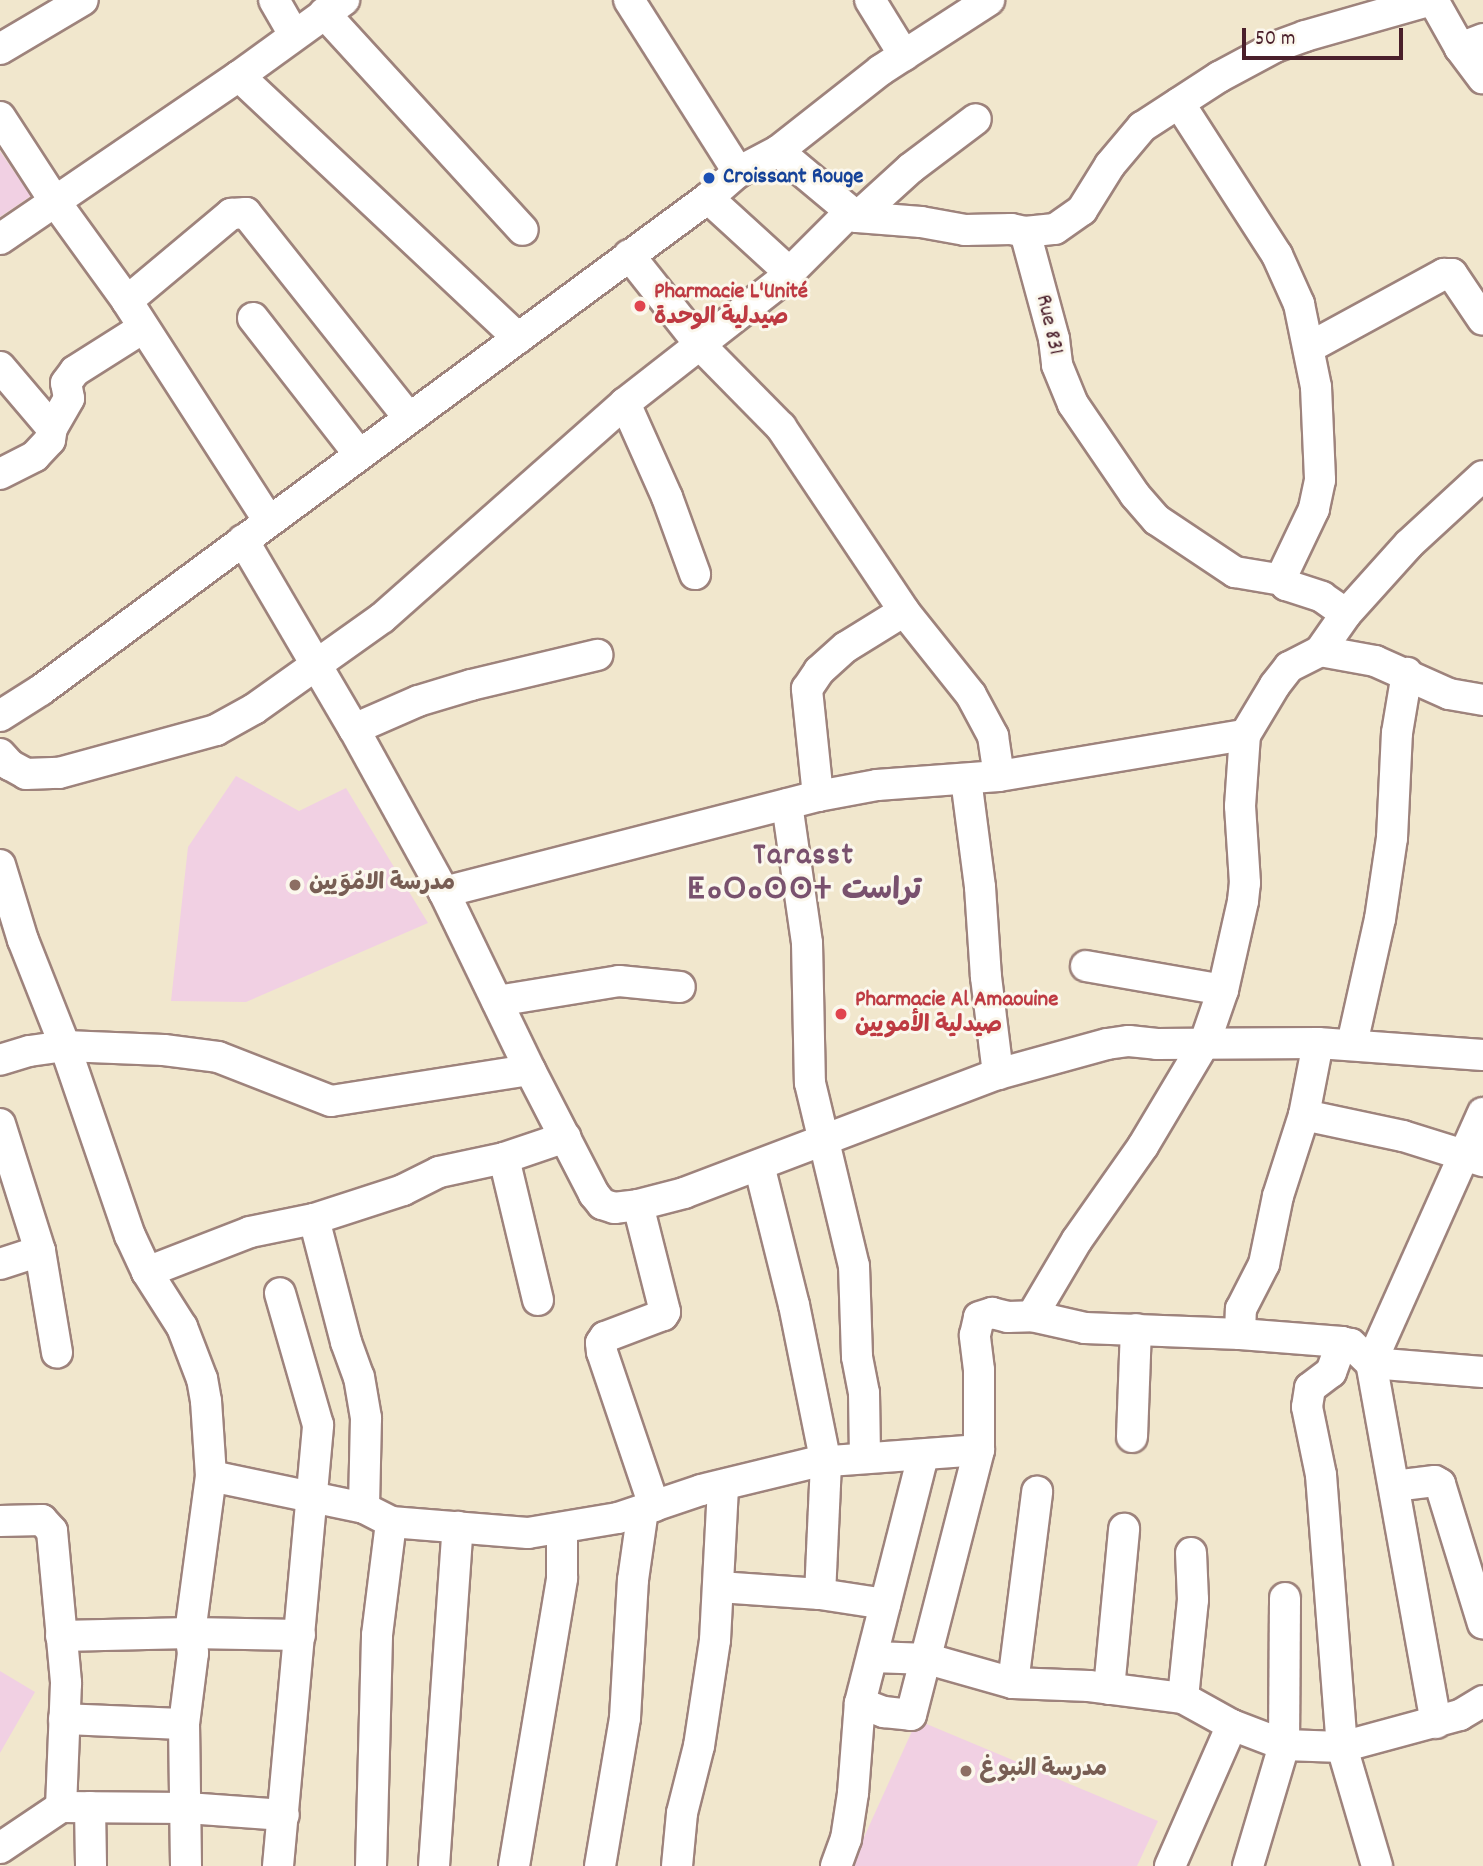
<!DOCTYPE html>
<html>
<head>
<meta charset="utf-8">
<style>
	body { margin:0 }
	#map { position:relative; width:1483px; height:1866px; overflow:hidden; background:#f1e7cd; font-family:Dekko,"Playpen Sans Arabic","Noto Sans Tifinagh",sans-serif }
	div>[style] { position:absolute }
	[style*='--x'] { left:calc(var(--x)*1px); top:calc(var(--y)*1px); width:calc(var(--w)*1px); rotate:calc(var(--a)*1deg) }
	.built>* { inset:0; background:#f1d0e3 }
	.roads { filter:drop-shadow(2px 0 #9e837c) drop-shadow(-2px 0 #9e837c) drop-shadow(0 2px #9e837c) drop-shadow(0 -2px #9e837c) }
	.minor>* { height:30px; margin:-15px; padding:0 15px; transform-origin:15px; border-radius:15px; background:#fff }
	.dots>* { width:19px; height:19px; translate:-50% -50%; box-sizing:border-box; border:4px solid #fbf7ec; border-radius:50% }
	span { translate:-50% -50%; white-space:nowrap; text-align:center; line-height:1.15; -webkit-text-stroke:6px #fbf7ec; paint-order:stroke }
	.transit-label { font-size:23px; color:#164399; font-weight:700 }
	.left { translate:0 -50%; text-align:left }
	.health-label { font-size:23px; color:#be3a42; font-weight:700 }
	.street-label { font-size:23px; color:#4a1f2b }
	.education-label { font-size:23px; color:#785e54; font-weight:700 }
	.district-label { font-size:30px; color:#79516e; font-weight:700; letter-spacing:2px }
	.scale { position:absolute; left:1242px; top:28px; width:161px; height:32px; box-sizing:border-box; border:4px solid #4a1f2b; border-top:0; padding-left:9px; font-size:21px; line-height:24px; white-space:nowrap; color:#4a1f2b; -webkit-text-stroke:5px #fbf7ec; paint-order:stroke }
</style>
</head>
<body>
<div id="map">
	<div class="built">
		<div style="clip-path:polygon(0 151px,31px 196px,0 217px)"></div>
		<div style="clip-path:polygon(236px 776px,299px 811px,346px 788px,428px 923px,246px 1002px,171px 1001px,188px 847px)"></div>
		<div style="clip-path:polygon(0 1671px,35px 1692px,0 1753px)"></div>
		<div style="clip-path:polygon(917px 1720px,1158px 1821px,1137px 1866px,851px 1866px)"></div>
	</div>
	<div class="roads">
		<div class="minor">
			<div style="--x:274;--y:0;--w:39;--a:60"></div>
			<div style="--x:629;--y:0;--w:204;--a:57.6"></div>
			<div style="--x:870;--y:0;--w:65;--a:58.3"></div>
			<div style="--x:1433;--y:0;--w:55;--a:60.6"></div>
			<div style="--x:1460;--y:48;--w:25;--a:-21"></div>
			<div style="--x:324;--y:13;--w:294;--a:47.5"></div>
			<div style="--x:1460;--y:48;--w:38;--a:53"></div>
			<div style="--x:0;--y:49;--w:96;--a:-30.6"></div>
			<div style="--x:239;--y:76;--w:383;--a:43.2"></div>
			<div style="--x:1179;--y:103;--w:181;--a:57.2"></div>
			<div style="--x:1277;--y:255;--w:54;--a:65.8"></div>
			<div style="--x:1299;--y:304;--w:85;--a:78.4"></div>
			<div style="--x:1316;--y:387;--w:93;--a:87.5"></div>
			<div style="--x:1320;--y:480;--w:30;--a:102"></div>
			<div style="--x:1314;--y:509;--w:74;--a:115.5"></div>
			<div style="--x:1282;--y:576;--w:10;--a:66"></div>
			<div style="--x:1286;--y:585;--w:38;--a:18"></div>
			<div style="--x:1322;--y:597;--w:29;--a:35"></div>
			<div style="--x:1346;--y:614;--w:45;--a:125.1"></div>
			<div style="--x:0;--y:117;--w:99;--a:57"></div>
			<div style="--x:54;--y:200;--w:125;--a:54.1"></div>
			<div style="--x:127;--y:301;--w:262;--a:57.2"></div>
			<div style="--x:778;--y:151;--w:103;--a:39.9"></div>
			<div style="--x:857;--y:217;--w:64;--a:4.5"></div>
			<div style="--x:921;--y:222;--w:45;--a:10.3"></div>
			<div style="--x:965;--y:230;--w:46;--a:-1.2"></div>
			<div style="--x:1011;--y:229;--w:14;--a:12"></div>
			<div style="--x:1025;--y:232;--w:111;--a:74.8"></div>
			<div style="--x:1054;--y:339;--w:26;--a:83"></div>
			<div style="--x:1057;--y:365;--w:42;--a:67.7"></div>
			<div style="--x:1073;--y:404;--w:110;--a:55.7"></div>
			<div style="--x:1135;--y:495;--w:33;--a:49"></div>
			<div style="--x:1157;--y:520;--w:94;--a:33.7"></div>
			<div style="--x:1235;--y:572;--w:49;--a:9.5"></div>
			<div style="--x:708;--y:198;--w:108;--a:42.4"></div>
			<div style="--x:857;--y:217;--w:73;--a:-42.2"></div>
			<div style="--x:911;--y:168;--w:81;--a:-37"></div>
			<div style="--x:1025;--y:232;--w:30;--a:-6"></div>
			<div style="--x:1055;--y:229;--w:33;--a:-35"></div>
			<div style="--x:1082;--y:210;--w:53;--a:-58.1"></div>
			<div style="--x:1110;--y:165;--w:50;--a:-49.9"></div>
			<div style="--x:1142;--y:127;--w:92;--a:-33"></div>
			<div style="--x:1219;--y:77;--w:64;--a:-28.2"></div>
			<div style="--x:1275;--y:47;--w:32;--a:-20"></div>
			<div style="--x:1305;--y:36;--w:131;--a:-15.9"></div>
			<div style="--x:0;--y:239;--w:289;--a:-34.3"></div>
			<div style="--x:239;--y:76;--w:130;--a:-35.9"></div>
			<div style="--x:629;--y:255;--w:116;--a:51.6"></div>
			<div style="--x:701;--y:346;--w:114;--a:45.4"></div>
			<div style="--x:781;--y:427;--w:221;--a:56.2"></div>
			<div style="--x:904;--y:611;--w:107;--a:51.4"></div>
			<div style="--x:971;--y:695;--w:47;--a:61.8"></div>
			<div style="--x:993;--y:736;--w:40;--a:81.5"></div>
			<div style="--x:127;--y:301;--w:136;--a:-39.9"></div>
			<div style="--x:231;--y:214;--w:15;--a:-4"></div>
			<div style="--x:246;--y:213;--w:262;--a:51.5"></div>
			<div style="--x:253;--y:318;--w:172;--a:52.1"></div>
			<div style="--x:1310;--y:347;--w:153;--a:-28.6"></div>
			<div style="--x:1444;--y:274;--w:8;--a:0"></div>
			<div style="--x:1452;--y:274;--w:55;--a:56"></div>
			<div style="--x:0;--y:367;--w:80;--a:49.6"></div>
			<div style="--x:625;--y:403;--w:103;--a:65.9"></div>
			<div style="--x:667;--y:497;--w:82;--a:70"></div>
			<div style="--x:0;--y:474;--w:39;--a:-27"></div>
			<div style="--x:35;--y:456;--w:22;--a:-47"></div>
			<div style="--x:50;--y:440;--w:12;--a:-81"></div>
			<div style="--x:52;--y:428;--w:34;--a:-60"></div>
			<div style="--x:69;--y:398;--w:15;--a:-101"></div>
			<div style="--x:66;--y:383;--w:15;--a:-53"></div>
			<div style="--x:75;--y:371;--w:80;--a:-32.3"></div>
			<div style="--x:243;--y:540;--w:219;--a:59.6"></div>
			<div style="--x:354;--y:729;--w:186;--a:61.1"></div>
			<div style="--x:444;--y:892;--w:198;--a:64.2"></div>
			<div style="--x:530;--y:1070;--w:140;--a:62.7"></div>
			<div style="--x:594;--y:1194;--w:13;--a:51"></div>
			<div style="--x:602;--y:1204;--w:13;--a:18"></div>
			<div style="--x:614;--y:1208;--w:24;--a:-7"></div>
			<div style="--x:638;--y:1205;--w:48;--a:-14.6"></div>
			<div style="--x:684;--y:1193;--w:336;--a:-20.8"></div>
			<div style="--x:998;--y:1074;--w:113;--a:-15.4"></div>
			<div style="--x:1107;--y:1044;--w:22;--a:-8"></div>
			<div style="--x:1129;--y:1041;--w:28;--a:6"></div>
			<div style="--x:1157;--y:1044;--w:161;--a:-0.4"></div>
			<div style="--x:1318;--y:1043;--w:165;--a:4.2"></div>
			<div style="--x:1346;--y:614;--w:94;--a:-48"></div>
			<div style="--x:1409;--y:544;--w:100;--a:-42.6"></div>
			<div style="--x:0;--y:716;--w:49;--a:-32.4"></div>
			<div style="--x:41;--y:690;--w:829;--a:-36.41"></div>
			<div style="--x:708;--y:198;--w:40;--a:-41"></div>
			<div style="--x:738;--y:172;--w:45;--a:-27.7"></div>
			<div style="--x:778;--y:151;--w:131;--a:-38.2"></div>
			<div style="--x:881;--y:70;--w:129;--a:-32.9"></div>
			<div style="--x:354;--y:729;--w:70;--a:-23.6"></div>
			<div style="--x:418;--y:701;--w:55;--a:-16.8"></div>
			<div style="--x:471;--y:685;--w:130;--a:-13.4"></div>
			<div style="--x:0;--y:754;--w:15;--a:48"></div>
			<div style="--x:10;--y:765;--w:18;--a:29"></div>
			<div style="--x:26;--y:774;--w:33;--a:-2"></div>
			<div style="--x:59;--y:773;--w:163;--a:-15.3"></div>
			<div style="--x:216;--y:730;--w:43;--a:-28.9"></div>
			<div style="--x:254;--y:709;--w:157;--a:-35.4"></div>
			<div style="--x:382;--y:618;--w:324;--a:-41.5"></div>
			<div style="--x:625;--y:403;--w:197;--a:-38"></div>
			<div style="--x:780;--y:282;--w:98;--a:-45"></div>
			<div style="--x:966;--y:779;--w:109;--a:82.6"></div>
			<div style="--x:980;--y:887;--w:90;--a:86.2"></div>
			<div style="--x:986;--y:977;--w:98;--a:82.9"></div>
			<div style="--x:818;--y:796;--w:108;--a:-95.9"></div>
			<div style="--x:807;--y:689;--w:22;--a:-56"></div>
			<div style="--x:819;--y:671;--w:36;--a:-42"></div>
			<div style="--x:846;--y:647;--w:68;--a:-31.8"></div>
			<div style="--x:787;--y:804;--w:140;--a:81.8"></div>
			<div style="--x:807;--y:943;--w:140;--a:88.8"></div>
			<div style="--x:810;--y:1083;--w:188;--a:76.5"></div>
			<div style="--x:854;--y:1266;--w:91;--a:88.1"></div>
			<div style="--x:857;--y:1357;--w:37;--a:79"></div>
			<div style="--x:864;--y:1393;--w:64;--a:89.1"></div>
			<div style="--x:0;--y:865;--w:78;--a:73"></div>
			<div style="--x:23;--y:940;--w:114;--a:68.4"></div>
			<div style="--x:65;--y:1046;--w:36;--a:172"></div>
			<div style="--x:29;--y:1051;--w:30;--a:163"></div>
			<div style="--x:444;--y:892;--w:386;--a:-14.4"></div>
			<div style="--x:818;--y:796;--w:60;--a:-10.6"></div>
			<div style="--x:877;--y:785;--w:122;--a:-4.2"></div>
			<div style="--x:999;--y:776;--w:249;--a:-9.5"></div>
			<div style="--x:1086;--y:966;--w:139;--a:9.9"></div>
			<div style="--x:497;--y:1001;--w:124;--a:-9.3"></div>
			<div style="--x:619;--y:981;--w:61;--a:5.6"></div>
			<div style="--x:1352;--y:1044;--w:128;--a:-77.4"></div>
			<div style="--x:1380;--y:919;--w:82;--a:-81.6"></div>
			<div style="--x:1392;--y:838;--w:105;--a:-87.3"></div>
			<div style="--x:1397;--y:733;--w:61;--a:-80.5"></div>
			<div style="--x:1304;--y:1115;--w:101;--a:12"></div>
			<div style="--x:1403;--y:1136;--w:84;--a:17.4"></div>
			<div style="--x:0;--y:1124;--w:133;--a:72.5"></div>
			<div style="--x:40;--y:1251;--w:103;--a:80.5"></div>
			<div style="--x:759;--y:1165;--w:144;--a:76"></div>
			<div style="--x:794;--y:1305;--w:161;--a:78.6"></div>
			<div style="--x:826;--y:1463;--w:131;--a:92.6"></div>
			<div style="--x:638;--y:1205;--w:110;--a:75.8"></div>
			<div style="--x:665;--y:1312;--w:4;--a:124"></div>
			<div style="--x:663;--y:1315;--w:62;--a:159.2"></div>
			<div style="--x:605;--y:1337;--w:7;--a:124"></div>
			<div style="--x:601;--y:1343;--w:9;--a:84"></div>
			<div style="--x:602;--y:1352;--w:163;--a:71.3"></div>
			<div style="--x:314;--y:1219;--w:127;--a:75.4"></div>
			<div style="--x:346;--y:1342;--w:37;--a:70"></div>
			<div style="--x:359;--y:1377;--w:42;--a:80.3"></div>
			<div style="--x:366;--y:1418;--w:90;--a:91.3"></div>
			<div style="--x:0;--y:1264;--w:42;--a:-18"></div>
			<div style="--x:147;--y:1272;--w:110;--a:-21.2"></div>
			<div style="--x:250;--y:1232;--w:65;--a:-11.5"></div>
			<div style="--x:314;--y:1219;--w:94;--a:-18"></div>
			<div style="--x:403;--y:1190;--w:40;--a:-26.6"></div>
			<div style="--x:439;--y:1172;--w:66;--a:-12.2"></div>
			<div style="--x:538;--y:1300;--w:146;--a:-103.5"></div>
			<div style="--x:504;--y:1158;--w:65;--a:-18.7"></div>
			<div style="--x:1032;--y:1316;--w:88;--a:-59.4"></div>
			<div style="--x:1077;--y:1240;--w:115;--a:-54.9"></div>
			<div style="--x:1143;--y:1146;--w:121;--a:-59.2"></div>
			<div style="--x:1205;--y:1042;--w:55;--a:-70.9"></div>
			<div style="--x:1223;--y:990;--w:91;--a:-77.3"></div>
			<div style="--x:1243;--y:901;--w:18;--a:-84"></div>
			<div style="--x:1245;--y:883;--w:77;--a:-93.7"></div>
			<div style="--x:1240;--y:806;--w:71;--a:-86"></div>
			<div style="--x:1245;--y:735;--w:58;--a:-59"></div>
			<div style="--x:1275;--y:685;--w:23;--a:-52"></div>
			<div style="--x:1289;--y:667;--w:35;--a:-27"></div>
			<div style="--x:1320;--y:651;--w:56;--a:10.3"></div>
			<div style="--x:1375;--y:661;--w:81;--a:24"></div>
			<div style="--x:1449;--y:694;--w:35;--a:10"></div>
			<div style="--x:1240;--y:1334;--w:25;--a:-88"></div>
			<div style="--x:1241;--y:1309;--w:51;--a:-62.9"></div>
			<div style="--x:1264;--y:1264;--w:69;--a:-78.4"></div>
			<div style="--x:1278;--y:1196;--w:85;--a:-72.2"></div>
			<div style="--x:1304;--y:1115;--w:73;--a:-79"></div>
			<div style="--x:1342;--y:1342;--w:32;--a:110"></div>
			<div style="--x:1331;--y:1372;--w:26;--a:143"></div>
			<div style="--x:1310;--y:1388;--w:19;--a:99"></div>
			<div style="--x:1307;--y:1407;--w:69;--a:78.4"></div>
			<div style="--x:1321;--y:1475;--w:273;--a:85.6"></div>
			<div style="--x:1342;--y:1747;--w:124;--a:73.6"></div>
			<div style="--x:1132;--y:1437;--w:108;--a:-87.9"></div>
			<div style="--x:211;--y:1476;--w:156;--a:11.8"></div>
			<div style="--x:364;--y:1508;--w:30;--a:27"></div>
			<div style="--x:391;--y:1522;--w:137;--a:4.6"></div>
			<div style="--x:528;--y:1533;--w:91;--a:-9.5"></div>
			<div style="--x:618;--y:1518;--w:88;--a:-18.6"></div>
			<div style="--x:701;--y:1490;--w:118;--a:-13.7"></div>
			<div style="--x:816;--y:1462;--w:163;--a:-4.2"></div>
			<div style="--x:979;--y:1450;--w:80;--a:-90"></div>
			<div style="--x:979;--y:1370;--w:35;--a:-97"></div>
			<div style="--x:975;--y:1335;--w:18;--a:-77"></div>
			<div style="--x:979;--y:1317;--w:14;--a:-17"></div>
			<div style="--x:992;--y:1313;--w:16;--a:14"></div>
			<div style="--x:1008;--y:1317;--w:24;--a:-2"></div>
			<div style="--x:1032;--y:1316;--w:54;--a:12.8"></div>
			<div style="--x:1085;--y:1328;--w:155;--a:2.2"></div>
			<div style="--x:1240;--y:1334;--w:102;--a:4.5"></div>
			<div style="--x:1342;--y:1342;--w:9;--a:13"></div>
			<div style="--x:1351;--y:1344;--w:28;--a:44"></div>
			<div style="--x:1371;--y:1363;--w:112;--a:4.6"></div>
			<div style="--x:1394;--y:1486;--w:41;--a:-7"></div>
			<div style="--x:1435;--y:1481;--w:6;--a:31"></div>
			<div style="--x:1440;--y:1484;--w:146;--a:72.9"></div>
			<div style="--x:0;--y:1521;--w:42;--a:-1.4"></div>
			<div style="--x:42;--y:1520;--w:15;--a:48"></div>
			<div style="--x:52;--y:1531;--w:153;--a:84.7"></div>
			<div style="--x:66;--y:1683;--w:124;--a:92.3"></div>
			<div style="--x:719;--y:1587;--w:101;--a:4"></div>
			<div style="--x:820;--y:1594;--w:66;--a:8.7"></div>
			<div style="--x:61;--y:1636;--w:129;--a:-1.3"></div>
			<div style="--x:190;--y:1633;--w:110;--a:1"></div>
			<div style="--x:873;--y:1657;--w:55;--a:2.1"></div>
			<div style="--x:928;--y:1659;--w:88;--a:15.8"></div>
			<div style="--x:1013;--y:1683;--w:76;--a:2.3"></div>
			<div style="--x:1089;--y:1686;--w:95;--a:7.3"></div>
			<div style="--x:1183;--y:1698;--w:56;--a:28.9"></div>
			<div style="--x:1232;--y:1725;--w:56;--a:21"></div>
			<div style="--x:1284;--y:1745;--w:58;--a:2"></div>
			<div style="--x:1342;--y:1747;--w:122;--a:-15.2"></div>
			<div style="--x:1460;--y:1715;--w:27;--a:-31"></div>
			<div style="--x:1013;--y:1683;--w:193;--a:-82.8"></div>
			<div style="--x:1109;--y:1689;--w:161;--a:-84.6"></div>
			<div style="--x:1183;--y:1698;--w:99;--a:-84.2"></div>
			<div style="--x:1193;--y:1600;--w:47;--a:-92.4"></div>
			<div style="--x:860;--y:1703;--w:26;--a:21"></div>
			<div style="--x:884;--y:1712;--w:27;--a:6"></div>
			<div style="--x:911;--y:1715;--w:274;--a:-75.6"></div>
			<div style="--x:64;--y:1719;--w:120;--a:2.4"></div>
			<div style="--x:1436;--y:1723;--w:366;--a:-100.2"></div>
			<div style="--x:1371;--y:1363;--w:274;--a:-65.9"></div>
			<div style="--x:90;--y:1807;--w:59;--a:89"></div>
			<div style="--x:0;--y:1848;--w:73;--a:-33.9"></div>
			<div style="--x:61;--y:1807;--w:126;--a:0.5"></div>
			<div style="--x:187;--y:1808;--w:97;--a:4.1"></div>
			<div style="--x:186;--y:1866;--w:142;--a:-90.8"></div>
			<div style="--x:184;--y:1724;--w:72;--a:-82.8"></div>
			<div style="--x:193;--y:1653;--w:20;--a:-99"></div>
			<div style="--x:190;--y:1633;--w:158;--a:-82.4"></div>
			<div style="--x:211;--y:1476;--w:75;--a:-93.8"></div>
			<div style="--x:206;--y:1401;--w:22;--a:-100"></div>
			<div style="--x:202;--y:1379;--w:56;--a:-111"></div>
			<div style="--x:182;--y:1327;--w:65;--a:-122.5"></div>
			<div style="--x:147;--y:1272;--w:40;--a:-115"></div>
			<div style="--x:130;--y:1236;--w:201;--a:-108.9"></div>
			<div style="--x:65;--y:1046;--w:99;--a:2.3"></div>
			<div style="--x:164;--y:1050;--w:54;--a:7.4"></div>
			<div style="--x:218;--y:1057;--w:121;--a:21.3"></div>
			<div style="--x:331;--y:1101;--w:201;--a:-8.9"></div>
			<div style="--x:278;--y:1866;--w:443;--a:-84.8"></div>
			<div style="--x:318;--y:1425;--w:137;--a:-106.1"></div>
			<div style="--x:371;--y:1866;--w:231;--a:-88.5"></div>
			<div style="--x:377;--y:1635;--w:114;--a:-82.9"></div>
			<div style="--x:434;--y:1866;--w:340;--a:-86"></div>
			<div style="--x:514;--y:1866;--w:292;--a:-80.5"></div>
			<div style="--x:562;--y:1578;--w:50;--a:-90"></div>
			<div style="--x:600;--y:1866;--w:150;--a:-80.4"></div>
			<div style="--x:625;--y:1718;--w:138;--a:-86.7"></div>
			<div style="--x:633;--y:1580;--w:71;--a:-81.9"></div>
			<div style="--x:677;--y:1866;--w:53;--a:-84.6"></div>
			<div style="--x:682;--y:1813;--w:69;--a:-75.8"></div>
			<div style="--x:699;--y:1746;--w:107;--a:-81.4"></div>
			<div style="--x:715;--y:1640;--w:154;--a:-87"></div>
			<div style="--x:836;--y:1866;--w:29;--a:-70"></div>
			<div style="--x:846;--y:1839;--w:47;--a:-81.3"></div>
			<div style="--x:853;--y:1793;--w:90;--a:-85.6"></div>
			<div style="--x:860;--y:1703;--w:256;--a:-75.7"></div>
			<div style="--x:1170;--y:1866;--w:154;--a:-66.3"></div>
			<div style="--x:1248;--y:1866;--w:126;--a:-73.4"></div>
			<div style="--x:1284;--y:1745;--w:147;--a:-89.6"></div>
		</div>
	</div>
	<div class="dots">
		<div style="left:709px;top:178px;background:#1a4fb4"></div>
		<div style="left:640px;top:306px;background:#e0444e"></div>
		<div style="left:295px;top:885px;background:#8d6e63"></div>
		<div style="left:841px;top:1014px;background:#e0444e"></div>
		<div style="left:966px;top:1771px;background:#8d6e63"></div>
	</div>
	<div class="transit-label">
		<span class="left" style="left:723px;top:178px">Croissant Rouge</span>
	</div>
	<div class="health-label">
		<span class="left" style="left:654px;top:306px">Pharmacie L'Unité<br>صيدلية الوحدة</span>
		<span class="left" style="left:855px;top:1014px">Pharmacie Al Amaouine<br>صيدلية الأمويين</span>
	</div>
	<div class="street-label">
		<span style="left:1048px;top:325px;rotate:77deg">Rue 831</span>
	</div>
	<div class="education-label">
		<span class="left" style="left:309px;top:885px">مدرسة الامُوَيين</span>
		<span class="left" style="left:980px;top:1771px">مدرسة النبوغ</span>
	</div>
	<div class="district-label">
		<span style="left:804px;top:875px">Tarasst<br>ⵟⴰⵔⴰⵙⵙⵜ تراست</span>
	</div>
	<div class="scale">50 m</div>
</div>
</body>
</html>
